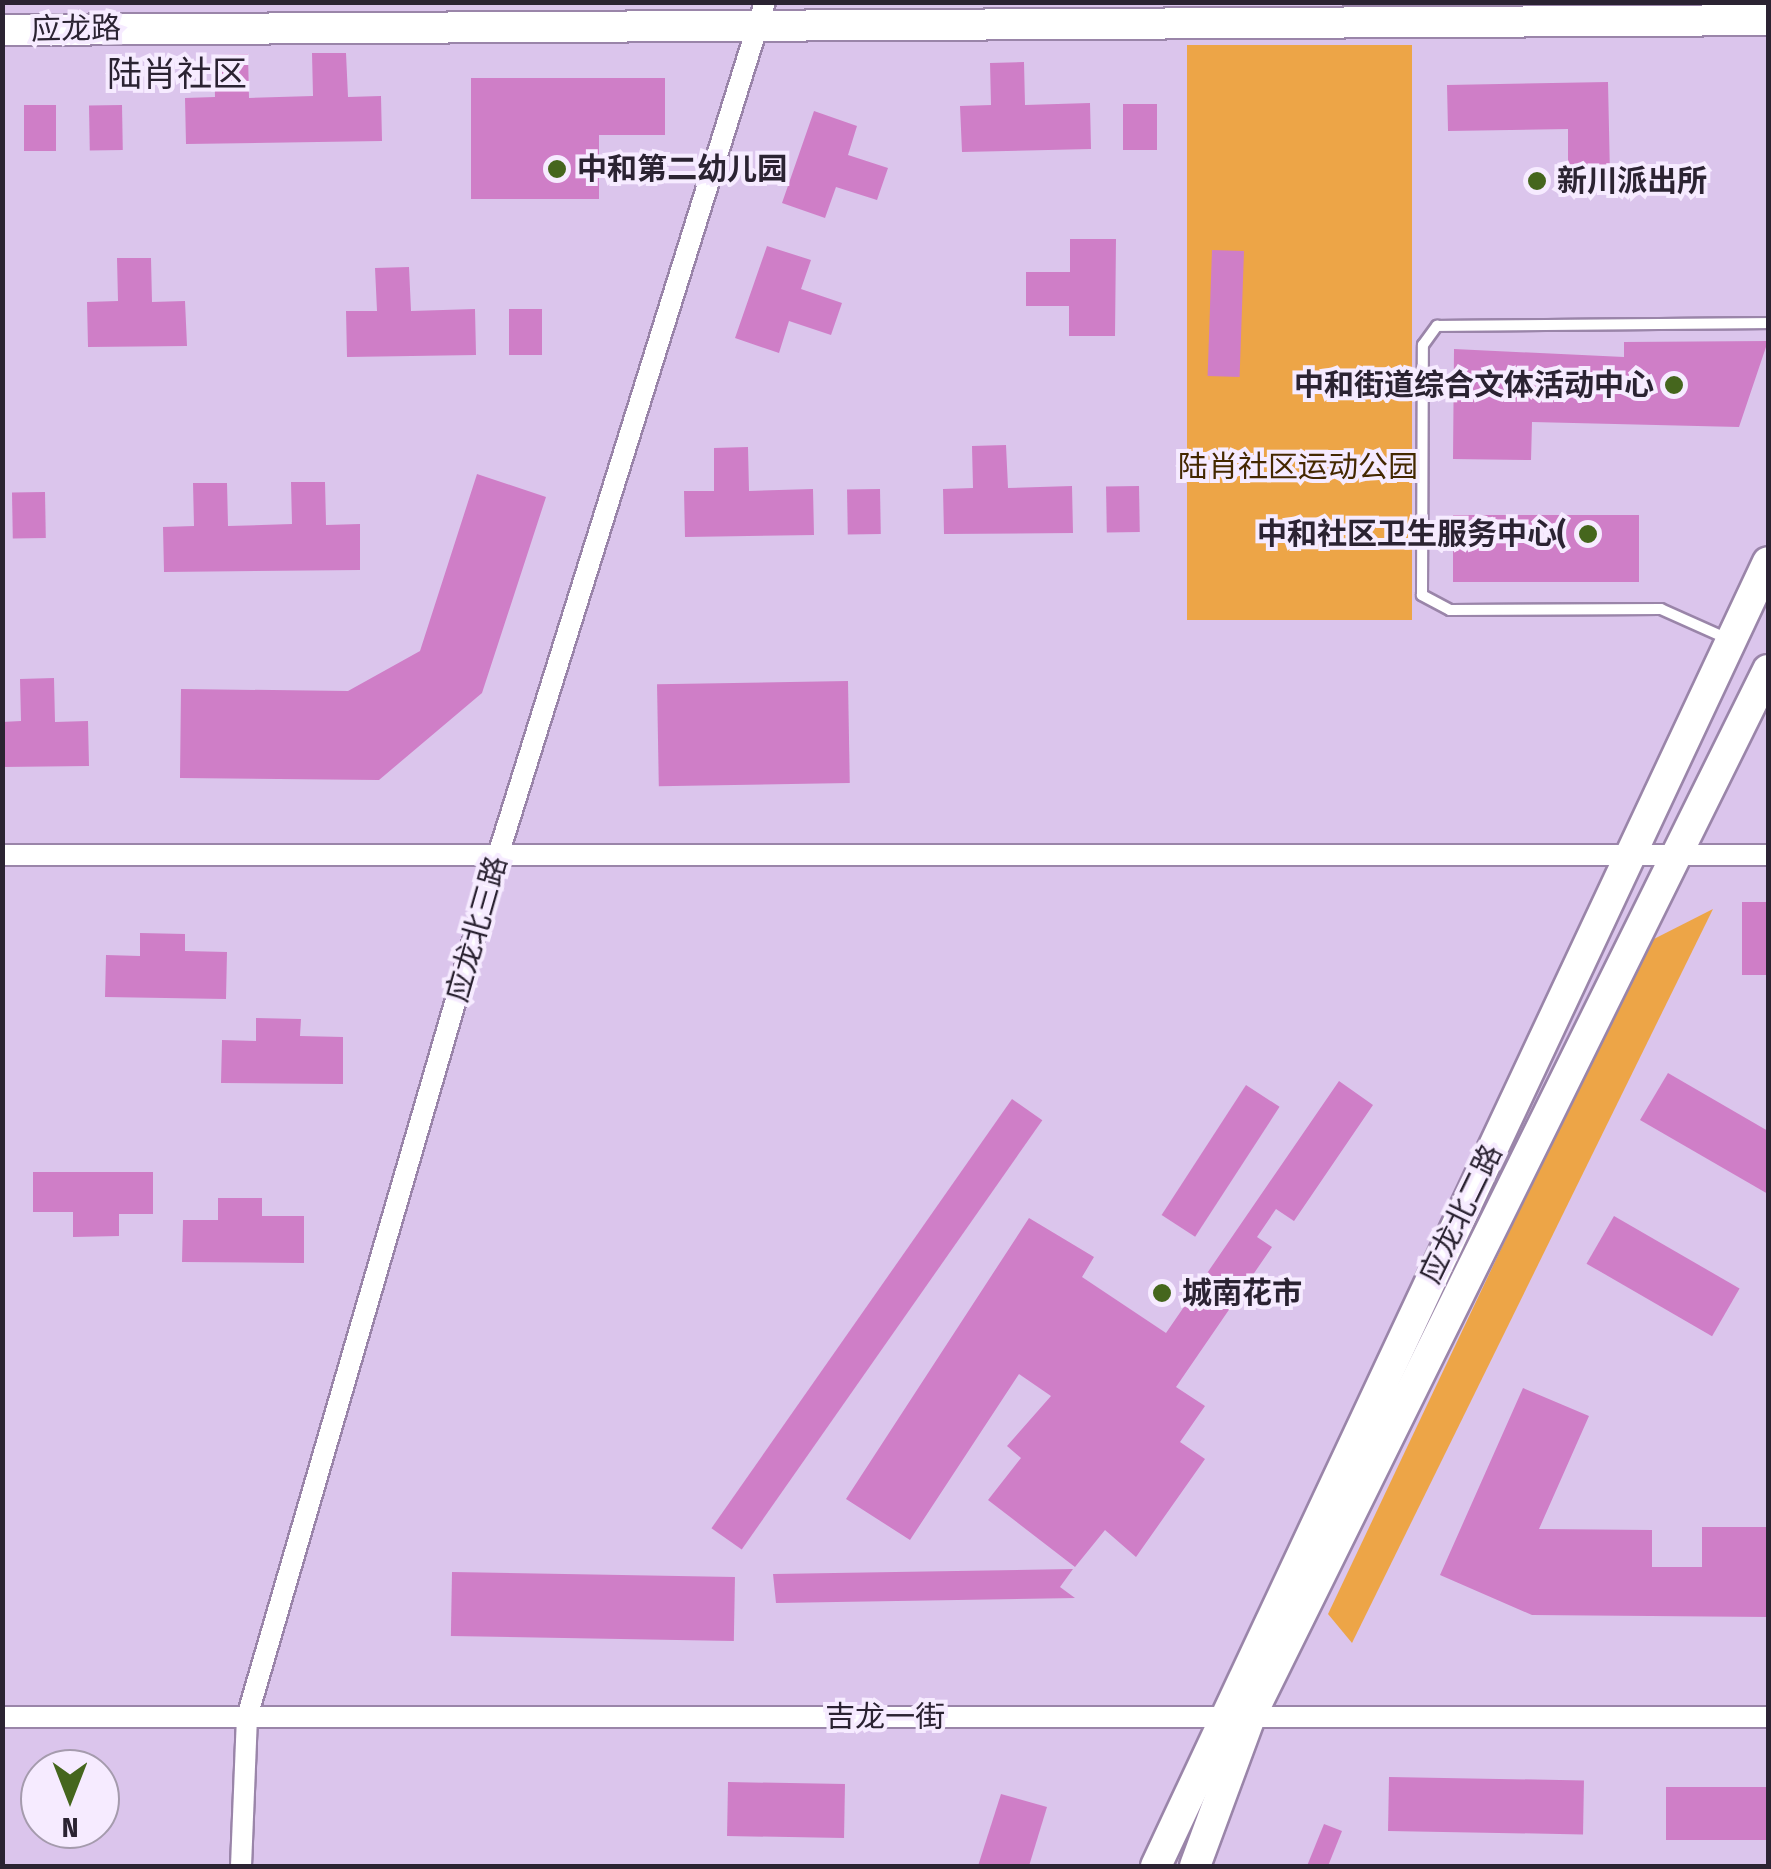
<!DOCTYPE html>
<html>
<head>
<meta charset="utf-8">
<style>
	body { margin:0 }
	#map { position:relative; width:1771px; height:1869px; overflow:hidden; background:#dbc5ec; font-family:"Fira Sans Condensed","Noto Sans SC",sans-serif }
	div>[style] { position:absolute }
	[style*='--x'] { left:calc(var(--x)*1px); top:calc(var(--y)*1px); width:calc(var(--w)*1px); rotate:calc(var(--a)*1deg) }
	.green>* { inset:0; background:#eda547; transform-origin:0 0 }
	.building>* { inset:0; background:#cf7ec7; transform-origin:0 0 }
	.roads { filter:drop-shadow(2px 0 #9a85a9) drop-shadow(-2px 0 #9a85a9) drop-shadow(0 2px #9a85a9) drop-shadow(0 -2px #9a85a9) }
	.lane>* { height:10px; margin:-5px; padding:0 5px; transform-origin:5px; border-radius:5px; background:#fff }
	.street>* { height:20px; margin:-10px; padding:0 10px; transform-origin:10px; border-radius:10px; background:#fff }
	.secondary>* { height:30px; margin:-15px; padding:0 15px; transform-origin:15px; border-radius:15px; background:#fff }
	.dots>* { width:28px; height:28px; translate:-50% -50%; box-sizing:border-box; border:5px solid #f6ebff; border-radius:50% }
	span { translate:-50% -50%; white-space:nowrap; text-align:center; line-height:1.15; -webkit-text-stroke:8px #f6ebff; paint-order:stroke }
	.street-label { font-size:30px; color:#2b2332 }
	.poi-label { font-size:30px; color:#2b2332; font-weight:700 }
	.left { translate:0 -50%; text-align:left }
	.right { translate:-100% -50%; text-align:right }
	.park-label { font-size:30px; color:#442800 }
	.quarter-label { font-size:35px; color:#2b2332 }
	.frame { position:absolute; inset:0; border:5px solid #2b2332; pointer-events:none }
	.north { position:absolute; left:20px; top:1749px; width:100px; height:100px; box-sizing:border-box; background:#f6ebff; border:2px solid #a59bad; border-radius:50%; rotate:180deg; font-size:28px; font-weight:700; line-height:40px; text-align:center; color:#2b2332 }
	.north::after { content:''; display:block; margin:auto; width:35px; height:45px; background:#45661d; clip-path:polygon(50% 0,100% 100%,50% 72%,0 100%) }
</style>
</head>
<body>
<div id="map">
	<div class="green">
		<div style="left:1187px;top:45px;width:225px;height:575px"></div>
		<div style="clip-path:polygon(1713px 909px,1352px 1643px,1328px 1614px,1646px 943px)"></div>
	</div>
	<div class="building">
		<div style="clip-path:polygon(312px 53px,346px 53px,348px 97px,381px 96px,382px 141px,186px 144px,185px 98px,215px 97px,214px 55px,248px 54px,249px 98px,313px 96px)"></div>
		<div style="clip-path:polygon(1024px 62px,1025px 105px,1090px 103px,1091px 149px,962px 152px,960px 106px,991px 105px,990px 63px)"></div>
		<div style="clip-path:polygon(471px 78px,665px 78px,665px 135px,599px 135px,599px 199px,471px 199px)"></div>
		<div style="clip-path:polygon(1608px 82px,1610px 176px,1568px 178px,1568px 129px,1448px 131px,1447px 85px)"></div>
		<div style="left:1123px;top:104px;width:34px;height:46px"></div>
		<div style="left:56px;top:105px;width:46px;height:32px;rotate:90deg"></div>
		<div style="left:122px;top:105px;width:45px;height:33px;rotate:89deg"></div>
		<div style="clip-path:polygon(814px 111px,857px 126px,848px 155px,888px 168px,877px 200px,836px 187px,825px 218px,782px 203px)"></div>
		<div style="clip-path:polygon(1070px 239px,1116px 239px,1115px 336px,1069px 336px,1069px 306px,1026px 306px,1026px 272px,1070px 272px)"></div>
		<div style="clip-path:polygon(767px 246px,811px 260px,801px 289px,842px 303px,831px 335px,789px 321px,779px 353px,735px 338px)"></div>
		<div style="left:1212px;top:250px;width:32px;height:126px;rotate:2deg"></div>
		<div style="clip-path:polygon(117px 258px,151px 258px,152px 302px,185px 301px,187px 346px,88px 347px,87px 302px,118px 301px)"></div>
		<div style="clip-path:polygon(409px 267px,411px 311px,475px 309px,476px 355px,347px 357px,346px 311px,377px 311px,375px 268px)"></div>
		<div style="left:509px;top:309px;width:33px;height:46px"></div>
		<div style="clip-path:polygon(1768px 341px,1739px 427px,1532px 422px,1531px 460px,1453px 459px,1454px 349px,1624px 357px,1624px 342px)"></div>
		<div style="clip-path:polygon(1006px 445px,1008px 488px,1072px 486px,1073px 533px,944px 534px,943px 489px,973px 488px,972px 446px)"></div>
		<div style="clip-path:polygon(748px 447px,749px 491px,813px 489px,814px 535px,685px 537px,684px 491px,714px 491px,714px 448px)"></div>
		<div style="clip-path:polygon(477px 474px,546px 497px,482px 693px,379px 780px,180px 778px,181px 689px,348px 691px,420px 651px)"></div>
		<div style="clip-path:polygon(291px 482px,325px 482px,326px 525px,360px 524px,360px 570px,164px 572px,163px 527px,194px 526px,193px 483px,227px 483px,228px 526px,292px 524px)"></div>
		<div style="left:1139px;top:486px;width:46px;height:33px;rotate:89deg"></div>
		<div style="left:880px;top:489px;width:45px;height:33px;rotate:89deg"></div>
		<div style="left:45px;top:492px;width:46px;height:33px;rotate:89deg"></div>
		<div style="left:1453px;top:515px;width:186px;height:67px"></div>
		<div style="clip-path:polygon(54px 678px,55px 722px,88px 721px,89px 766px,2px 767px,2px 722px,21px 721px,20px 679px)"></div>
		<div style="left:848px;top:681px;width:102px;height:191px;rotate:89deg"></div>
		<div style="left:1742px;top:902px;width:26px;height:73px"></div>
		<div style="clip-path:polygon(140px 933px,185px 934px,185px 951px,227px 952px,226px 999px,105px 997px,106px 955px,140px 956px)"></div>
		<div style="clip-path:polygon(256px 1018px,301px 1019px,300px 1036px,343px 1037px,343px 1084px,221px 1083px,222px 1040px,256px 1041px)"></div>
		<div style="clip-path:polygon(1668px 1073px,1768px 1131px,1768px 1194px,1640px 1120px)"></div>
		<div style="clip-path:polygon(1339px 1081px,1373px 1105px,1294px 1221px,1276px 1209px,1257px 1237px,1272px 1247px,1176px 1387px,1205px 1406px,1180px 1442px,1205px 1459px,1136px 1557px,1105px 1530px,1075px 1567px,988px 1500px,1021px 1458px,1007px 1446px,1051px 1396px,1019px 1374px,910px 1540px,846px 1499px,1029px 1218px,1094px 1257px,1082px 1277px,1166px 1333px)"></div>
		<div style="left:1246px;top:1085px;width:40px;height:155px;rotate:33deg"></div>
		<div style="left:1012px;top:1099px;width:37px;height:524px;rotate:35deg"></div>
		<div style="clip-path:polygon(33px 1172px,153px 1172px,153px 1214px,119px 1214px,119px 1236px,73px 1237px,73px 1212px,33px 1212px)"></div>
		<div style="clip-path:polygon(218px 1198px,262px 1198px,262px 1216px,304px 1216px,304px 1263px,182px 1262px,183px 1220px,218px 1220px)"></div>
		<div style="left:1614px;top:1216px;width:145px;height:55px;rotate:30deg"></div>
		<div style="clip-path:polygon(1523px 1388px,1589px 1416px,1539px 1529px,1652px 1530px,1652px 1567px,1702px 1567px,1702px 1527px,1768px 1527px,1768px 1617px,1532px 1615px,1440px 1575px)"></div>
		<div style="clip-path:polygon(1073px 1569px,1060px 1587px,1075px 1598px,776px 1603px,773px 1574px)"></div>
		<div style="left:452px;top:1572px;width:283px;height:64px;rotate:1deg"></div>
		<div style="left:1389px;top:1777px;width:195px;height:54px;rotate:1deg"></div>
		<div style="left:728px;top:1782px;width:117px;height:54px;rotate:1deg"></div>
		<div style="left:1768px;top:1787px;width:53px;height:102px;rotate:90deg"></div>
		<div style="clip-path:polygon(1001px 1794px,1047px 1807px,1029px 1866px,978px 1866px)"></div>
		<div style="clip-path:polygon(1324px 1824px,1342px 1831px,1328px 1866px,1307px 1866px)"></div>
	</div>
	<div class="roads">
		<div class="lane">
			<div style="--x:1728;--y:639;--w:73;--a:-155.9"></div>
			<div style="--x:1661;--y:609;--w:211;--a:179.7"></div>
			<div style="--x:1450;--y:610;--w:32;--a:-152"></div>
			<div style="--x:1422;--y:595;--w:250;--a:-89.8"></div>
			<div style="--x:1423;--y:345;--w:24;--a:-54"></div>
			<div style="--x:1437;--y:326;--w:331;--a:-0.5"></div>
		</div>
		<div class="street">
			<div style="--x:2;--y:855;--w:1766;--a:0"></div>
			<div style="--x:2;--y:1717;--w:1766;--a:0"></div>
			<div style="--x:241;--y:1866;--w:149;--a:-87.7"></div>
			<div style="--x:247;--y:1717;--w:901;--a:-73.76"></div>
			<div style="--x:499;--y:852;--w:891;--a:-72.62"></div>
		</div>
		<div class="secondary">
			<div style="--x:2;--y:30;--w:1766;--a:-0.32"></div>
			<div style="--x:1156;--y:1866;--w:1440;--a:-64.86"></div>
			<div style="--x:1195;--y:1866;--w:159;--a:-69.7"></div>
			<div style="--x:1250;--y:1717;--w:1168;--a:-63.68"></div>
		</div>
	</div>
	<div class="dots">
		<div style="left:557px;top:169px;background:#45661d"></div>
		<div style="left:1537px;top:181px;background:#45661d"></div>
		<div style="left:1674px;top:385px;background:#45661d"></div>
		<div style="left:1588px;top:534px;background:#45661d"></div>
		<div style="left:1162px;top:1293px;background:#45661d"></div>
	</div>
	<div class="street-label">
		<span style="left:76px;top:29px;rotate:-1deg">应龙路</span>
		<span style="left:477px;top:929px;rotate:-74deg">应龙北三路</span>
		<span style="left:1461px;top:1214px;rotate:-64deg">应龙北二路</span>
		<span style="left:885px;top:1717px">吉龙一街</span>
	</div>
	<div class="poi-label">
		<span class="left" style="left:577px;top:169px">中和第二幼儿园</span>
		<span class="left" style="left:1557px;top:181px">新川派出所</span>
		<span class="right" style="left:1654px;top:385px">中和街道综合文体活动中心</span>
		<span class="right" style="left:1566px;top:534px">中和社区卫生服务中心(</span>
		<span class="left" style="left:1182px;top:1293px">城南花市</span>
	</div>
	<div class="park-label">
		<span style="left:1298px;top:467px">陆肖社区运动公园</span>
	</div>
	<div class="quarter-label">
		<span style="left:177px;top:74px">陆肖社区</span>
	</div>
	<div class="frame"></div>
	<div class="north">N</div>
</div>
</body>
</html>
